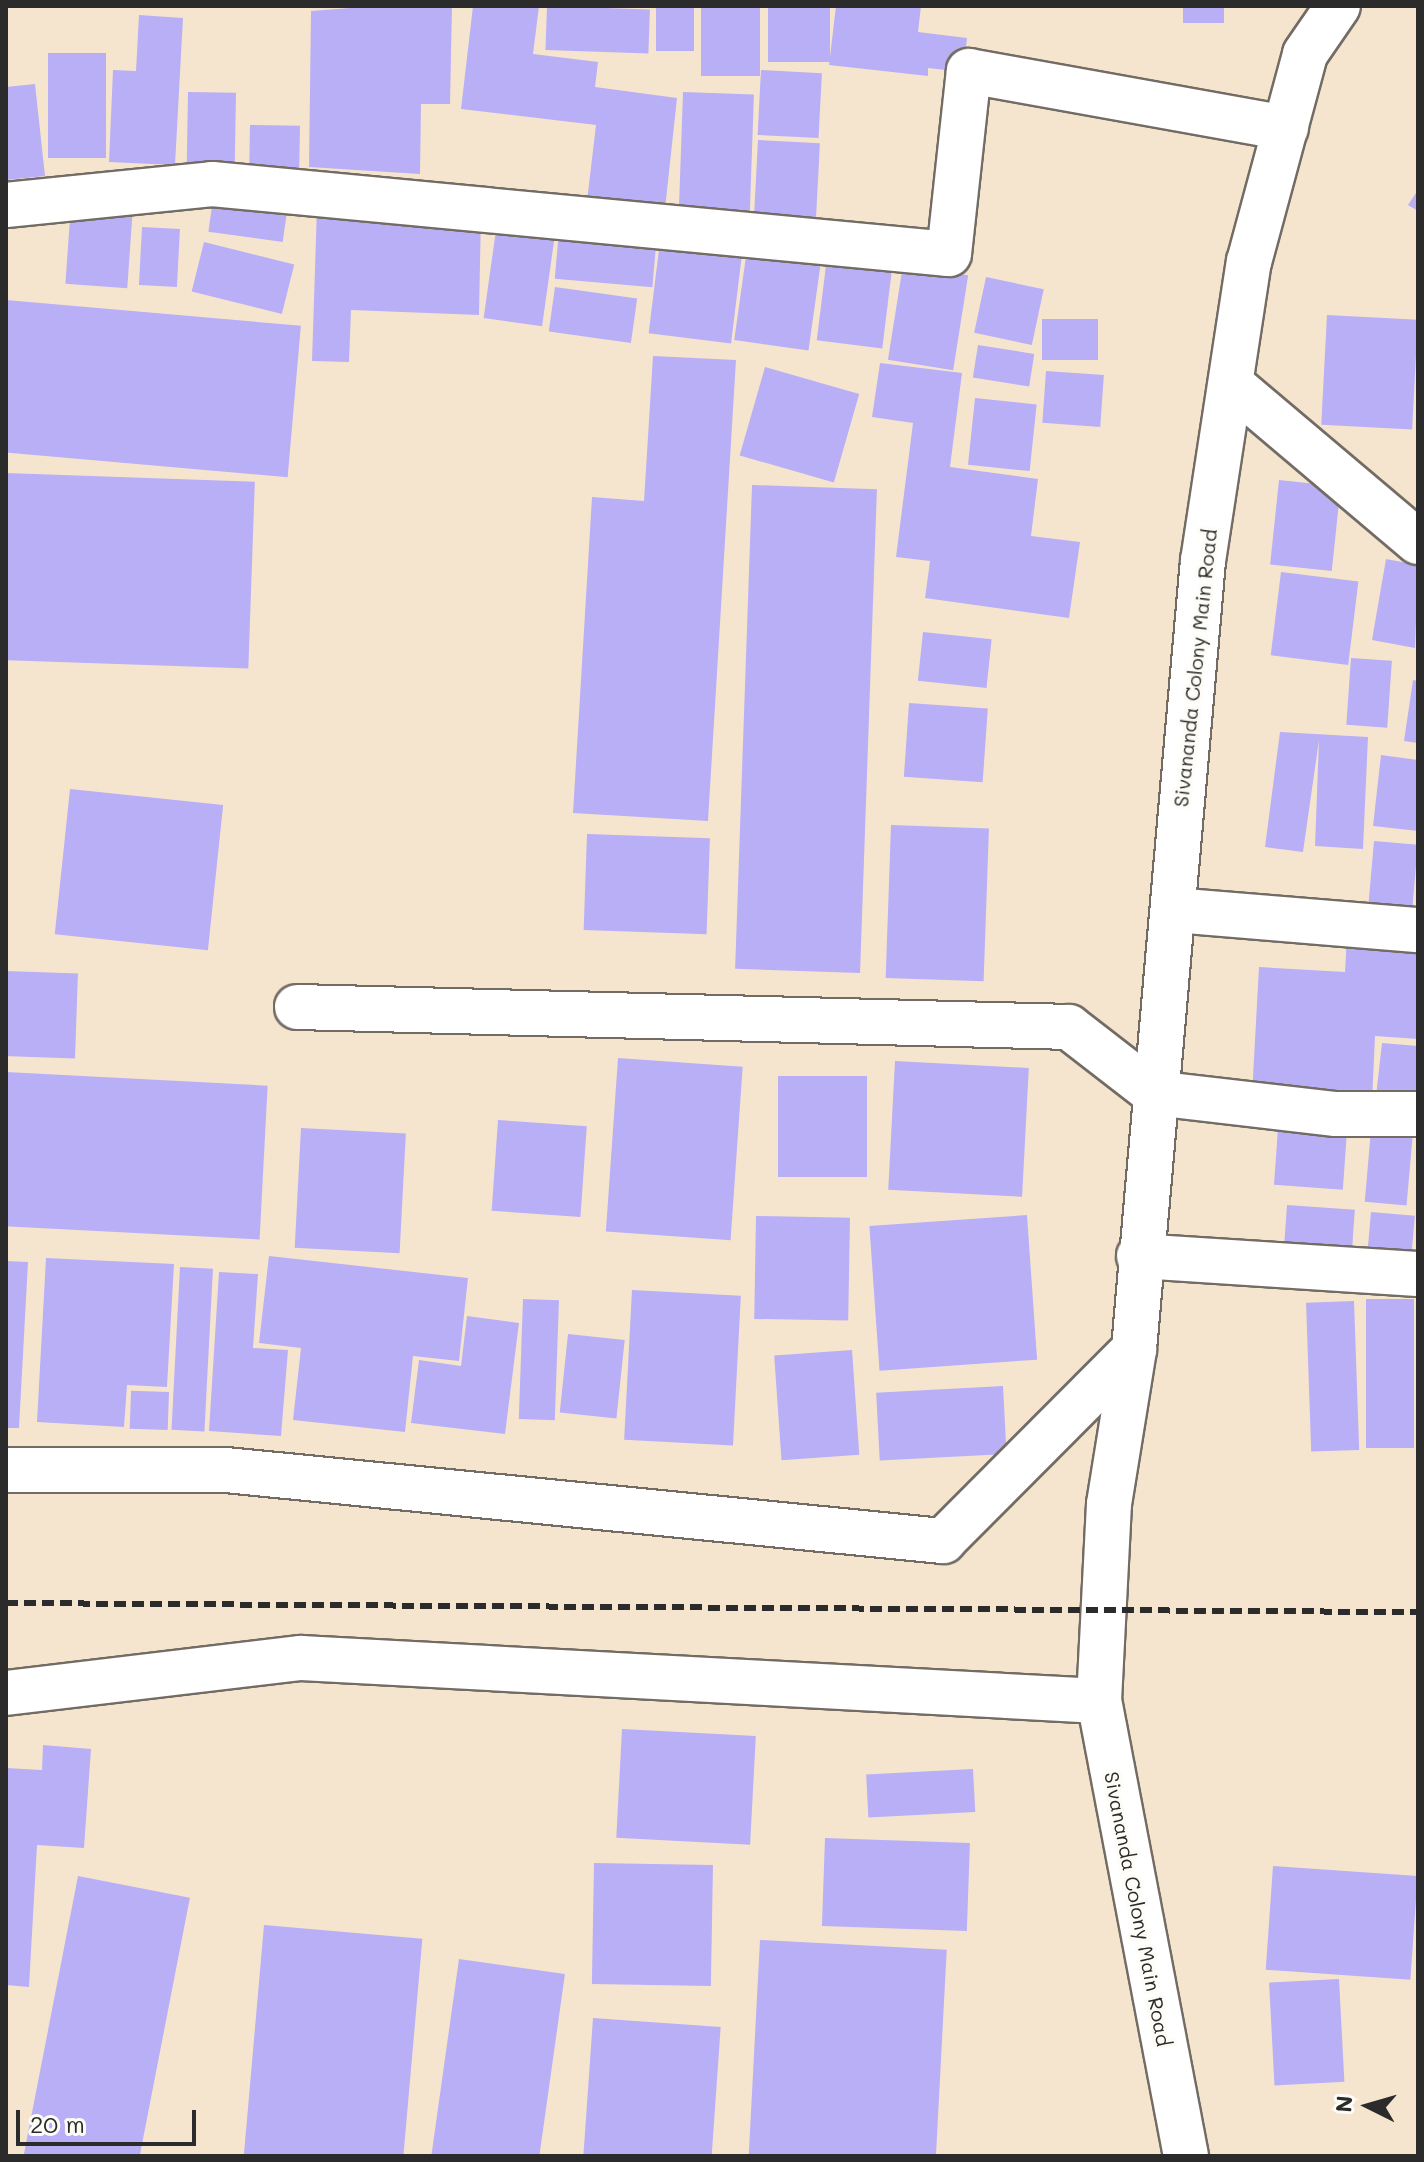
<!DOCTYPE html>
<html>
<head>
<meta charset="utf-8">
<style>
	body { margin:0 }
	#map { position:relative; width:1424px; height:2162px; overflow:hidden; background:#f6e5ce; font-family:Mali,sans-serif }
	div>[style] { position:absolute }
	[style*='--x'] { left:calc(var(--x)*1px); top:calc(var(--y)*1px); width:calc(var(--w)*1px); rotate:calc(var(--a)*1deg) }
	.building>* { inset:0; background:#b9aff6; transform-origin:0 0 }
	.roads { filter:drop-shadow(2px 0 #726c64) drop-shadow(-2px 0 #726c64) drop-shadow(0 2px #726c64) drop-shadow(0 -2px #726c64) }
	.minor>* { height:44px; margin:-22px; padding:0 22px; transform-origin:22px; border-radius:22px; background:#fff }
	.secondary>* { height:44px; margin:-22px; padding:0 22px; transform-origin:22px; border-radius:22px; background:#fff }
	.rail>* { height:6px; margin-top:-3px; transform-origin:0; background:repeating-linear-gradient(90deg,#2b2b2b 0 12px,transparent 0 18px) }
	span { translate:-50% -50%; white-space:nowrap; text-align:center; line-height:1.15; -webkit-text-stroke:7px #fdfcf7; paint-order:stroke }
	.street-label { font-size:20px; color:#2b2b2b }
	.frame { position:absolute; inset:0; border:8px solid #2b2b2b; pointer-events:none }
	.north { position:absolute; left:1328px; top:2066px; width:80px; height:80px; -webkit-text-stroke:6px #fdfcf7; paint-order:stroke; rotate:275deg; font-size:22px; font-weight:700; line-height:32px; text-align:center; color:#2b2b2b }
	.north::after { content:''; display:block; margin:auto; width:28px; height:36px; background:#2b2b2b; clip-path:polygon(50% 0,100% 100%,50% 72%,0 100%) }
	.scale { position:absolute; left:16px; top:2110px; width:180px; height:36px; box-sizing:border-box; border:4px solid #2b2b2b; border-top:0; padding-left:10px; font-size:24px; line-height:28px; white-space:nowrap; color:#2b2b2b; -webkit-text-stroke:6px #fdfcf7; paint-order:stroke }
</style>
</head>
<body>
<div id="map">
	<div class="building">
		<div style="clip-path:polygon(376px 6px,452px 6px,450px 104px,421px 104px,420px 174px,309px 167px,311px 11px)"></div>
		<div style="clip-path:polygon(473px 6px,539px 6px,533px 54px,598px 62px,595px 87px,677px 98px,665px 209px,587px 201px,596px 125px,461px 109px)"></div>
		<div style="left:547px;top:6px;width:103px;height:44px;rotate:2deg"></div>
		<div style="left:656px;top:6px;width:38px;height:45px"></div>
		<div style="left:701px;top:6px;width:59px;height:70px"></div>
		<div style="left:768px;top:6px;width:62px;height:56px"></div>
		<div style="clip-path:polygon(836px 6px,921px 6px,918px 32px,967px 38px,963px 72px,928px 68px,928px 76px,829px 65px)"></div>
		<div style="left:1183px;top:6px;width:41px;height:17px"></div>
		<div style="clip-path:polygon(139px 15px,183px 18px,175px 165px,109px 162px,113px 70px,136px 71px)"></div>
		<div style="left:106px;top:53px;width:105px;height:58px;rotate:90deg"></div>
		<div style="left:761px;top:70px;width:61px;height:65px;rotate:3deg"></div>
		<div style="clip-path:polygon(35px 84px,45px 176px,6px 180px,6px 87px)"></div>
		<div style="left:188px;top:92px;width:48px;height:74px;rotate:1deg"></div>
		<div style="left:683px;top:92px;width:71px;height:122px;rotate:2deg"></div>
		<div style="left:250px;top:125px;width:50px;height:45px;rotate:1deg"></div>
		<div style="left:758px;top:140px;width:62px;height:80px;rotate:3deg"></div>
		<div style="clip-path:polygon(1418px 190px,1418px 211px,1408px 205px)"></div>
		<div style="left:213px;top:199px;width:75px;height:33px;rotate:8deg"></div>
		<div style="left:71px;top:204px;width:62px;height:80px;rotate:4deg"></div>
		<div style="clip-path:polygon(317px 207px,481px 213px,479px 315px,351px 310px,349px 362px,312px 361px)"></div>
		<div style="left:497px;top:223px;width:59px;height:96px;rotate:8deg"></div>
		<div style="left:142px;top:227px;width:38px;height:58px;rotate:3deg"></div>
		<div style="left:559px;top:230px;width:98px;height:49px;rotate:5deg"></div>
		<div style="left:660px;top:241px;width:83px;height:93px;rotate:7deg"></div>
		<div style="left:204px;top:242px;width:93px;height:51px;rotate:14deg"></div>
		<div style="left:748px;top:242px;width:75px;height:99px;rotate:8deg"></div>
		<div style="left:827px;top:257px;width:66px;height:84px;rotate:7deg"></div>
		<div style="left:903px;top:265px;width:66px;height:96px;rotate:9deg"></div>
		<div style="left:986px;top:277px;width:59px;height:57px;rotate:12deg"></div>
		<div style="left:555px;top:287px;width:83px;height:45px;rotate:8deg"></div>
		<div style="left:6px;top:300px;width:296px;height:152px;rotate:5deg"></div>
		<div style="left:1327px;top:315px;width:91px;height:110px;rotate:3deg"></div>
		<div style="left:1042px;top:319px;width:56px;height:41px"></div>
		<div style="left:978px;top:345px;width:57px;height:33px;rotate:9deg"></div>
		<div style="clip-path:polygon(653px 356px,736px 360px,708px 821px,573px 813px,592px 497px,644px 501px)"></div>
		<div style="clip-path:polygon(880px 363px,962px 373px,950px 467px,1038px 479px,1031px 536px,1080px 542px,1069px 618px,925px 598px,930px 561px,896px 557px,913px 423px,872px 417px)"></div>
		<div style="left:765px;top:367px;width:98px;height:92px;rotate:16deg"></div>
		<div style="left:1046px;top:371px;width:58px;height:52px;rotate:4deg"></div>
		<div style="left:975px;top:398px;width:62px;height:67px;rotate:6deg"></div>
		<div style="left:6px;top:473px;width:249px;height:187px;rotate:2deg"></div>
		<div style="left:1279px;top:480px;width:62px;height:85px;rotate:6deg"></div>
		<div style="left:752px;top:485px;width:125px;height:484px;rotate:2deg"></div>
		<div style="clip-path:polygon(1386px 559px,1418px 565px,1415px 648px,1372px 640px)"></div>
		<div style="left:1281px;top:572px;width:78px;height:84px;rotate:7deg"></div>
		<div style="left:923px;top:632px;width:69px;height:49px;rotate:6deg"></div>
		<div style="left:1351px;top:658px;width:41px;height:67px;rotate:4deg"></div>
		<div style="clip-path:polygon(1413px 680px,1418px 681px,1418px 743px,1404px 741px)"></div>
		<div style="left:909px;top:703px;width:79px;height:74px;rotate:4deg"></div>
		<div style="clip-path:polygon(1280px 732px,1368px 737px,1363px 849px,1315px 846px,1319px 740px,1303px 852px,1265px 847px)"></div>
		<div style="clip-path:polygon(1381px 755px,1418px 760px,1418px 831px,1373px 826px)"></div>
		<div style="left:70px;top:789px;width:154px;height:146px;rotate:6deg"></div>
		<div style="left:891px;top:825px;width:98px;height:153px;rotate:2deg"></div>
		<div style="left:587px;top:834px;width:123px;height:96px;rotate:2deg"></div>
		<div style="left:1374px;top:841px;width:44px;height:69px;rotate:5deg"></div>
		<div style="clip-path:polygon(1347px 936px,1418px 940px,1418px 1039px,1375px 1036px,1372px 1102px,1252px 1095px,1259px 967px,1345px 972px)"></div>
		<div style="left:6px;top:971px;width:72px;height:85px;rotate:2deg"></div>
		<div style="clip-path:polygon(1382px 1043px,1418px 1046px,1418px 1097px,1375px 1105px)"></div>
		<div style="left:618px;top:1058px;width:125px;height:174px;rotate:4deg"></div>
		<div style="left:895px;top:1061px;width:134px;height:129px;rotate:3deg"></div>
		<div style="left:6px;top:1072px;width:262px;height:154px;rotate:3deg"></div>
		<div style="left:778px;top:1076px;width:89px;height:101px"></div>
		<div style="left:498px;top:1120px;width:89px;height:91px;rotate:4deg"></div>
		<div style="left:301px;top:1128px;width:105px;height:120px;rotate:3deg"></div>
		<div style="left:1278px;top:1128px;width:69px;height:57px;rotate:4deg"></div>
		<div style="left:1371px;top:1130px;width:42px;height:72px;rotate:5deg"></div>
		<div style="left:1287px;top:1205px;width:68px;height:51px;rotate:4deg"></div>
		<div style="left:1371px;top:1212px;width:44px;height:47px;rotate:5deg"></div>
		<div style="left:1027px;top:1215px;width:145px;height:158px;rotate:86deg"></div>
		<div style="left:756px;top:1216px;width:94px;height:103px;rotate:1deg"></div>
		<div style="clip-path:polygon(269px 1256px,468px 1278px,459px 1361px,413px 1356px,405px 1432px,293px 1420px,301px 1348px,259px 1343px)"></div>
		<div style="clip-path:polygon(46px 1258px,174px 1264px,167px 1387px,127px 1385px,124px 1427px,37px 1422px)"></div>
		<div style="clip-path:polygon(6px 1261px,28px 1262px,19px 1428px,6px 1428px)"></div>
		<div style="left:180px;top:1267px;width:33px;height:163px;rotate:3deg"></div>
		<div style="clip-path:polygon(219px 1272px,258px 1274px,253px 1348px,288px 1350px,281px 1436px,209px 1431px)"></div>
		<div style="left:632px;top:1290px;width:109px;height:150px;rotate:3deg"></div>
		<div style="left:523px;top:1299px;width:36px;height:120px;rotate:2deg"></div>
		<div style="left:1366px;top:1299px;width:48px;height:149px"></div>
		<div style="left:1354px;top:1301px;width:149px;height:48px;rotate:88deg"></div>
		<div style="clip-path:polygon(467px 1316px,519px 1323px,505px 1434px,411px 1423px,419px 1360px,461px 1366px)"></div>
		<div style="left:568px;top:1334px;width:57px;height:79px;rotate:6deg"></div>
		<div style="left:852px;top:1350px;width:105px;height:78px;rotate:86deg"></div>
		<div style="left:1003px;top:1386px;width:68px;height:127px;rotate:87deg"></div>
		<div style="left:169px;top:1392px;width:38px;height:38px;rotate:92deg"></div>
		<div style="left:622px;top:1729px;width:134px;height:109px;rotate:3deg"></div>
		<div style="clip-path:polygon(43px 1745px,91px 1749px,84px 1848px,37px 1845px,29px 1987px,6px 1985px,6px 1768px,42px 1770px)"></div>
		<div style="left:973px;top:1769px;width:43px;height:107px;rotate:87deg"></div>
		<div style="left:825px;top:1838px;width:145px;height:88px;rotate:2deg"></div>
		<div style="left:594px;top:1863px;width:119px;height:121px;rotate:1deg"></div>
		<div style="left:1273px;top:1866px;width:145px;height:104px;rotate:4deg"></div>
		<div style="left:78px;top:1876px;width:114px;height:285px;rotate:11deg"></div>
		<div style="left:264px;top:1925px;width:159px;height:232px;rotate:5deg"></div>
		<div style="left:760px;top:1940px;width:187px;height:216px;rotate:3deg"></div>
		<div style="left:459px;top:1959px;width:107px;height:199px;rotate:8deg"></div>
		<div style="left:1339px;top:1979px;width:103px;height:70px;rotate:87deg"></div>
		<div style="left:593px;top:2018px;width:128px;height:138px;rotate:4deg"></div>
	</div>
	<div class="roads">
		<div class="minor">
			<div style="--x:6;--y:205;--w:207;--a:-5.8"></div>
			<div style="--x:212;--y:184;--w:740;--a:5.43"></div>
			<div style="--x:949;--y:254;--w:184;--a:-83.8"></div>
			<div style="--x:969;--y:71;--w:322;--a:10.2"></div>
			<div style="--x:1231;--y:384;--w:245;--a:40.2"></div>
			<div style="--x:1173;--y:910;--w:246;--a:4.7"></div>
			<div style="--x:297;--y:1007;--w:772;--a:1.48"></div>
			<div style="--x:1069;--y:1027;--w:108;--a:37.8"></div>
			<div style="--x:1154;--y:1093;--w:183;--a:6.6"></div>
			<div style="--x:1336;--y:1114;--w:82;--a:0"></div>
			<div style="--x:1139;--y:1256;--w:280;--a:3.7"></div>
			<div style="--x:6;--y:1470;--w:220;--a:0"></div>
			<div style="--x:226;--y:1470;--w:721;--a:5.66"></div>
			<div style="--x:943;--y:1541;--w:271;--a:-45.1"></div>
			<div style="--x:6;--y:1693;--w:297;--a:-6.8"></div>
			<div style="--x:301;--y:1658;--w:799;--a:3.08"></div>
		</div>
		<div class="secondary">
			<div style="--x:1186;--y:2156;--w:463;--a:-100.8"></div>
			<div style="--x:1099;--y:1701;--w:197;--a:-87.1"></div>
			<div style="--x:1109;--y:1504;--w:157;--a:-80.8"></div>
			<div style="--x:1134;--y:1349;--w:791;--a:-85"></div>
			<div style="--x:1203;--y:561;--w:303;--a:-81.3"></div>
			<div style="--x:1249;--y:262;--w:215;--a:-74.9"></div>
			<div style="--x:1305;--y:54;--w:58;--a:-55.5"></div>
		</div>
	</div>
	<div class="rail">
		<div style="--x:6;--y:1603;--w:1412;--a:0.37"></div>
	</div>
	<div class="street-label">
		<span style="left:1195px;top:668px;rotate:-84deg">Sivananda Colony Main Road</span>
		<span style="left:1138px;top:1909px;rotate:79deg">Sivananda Colony Main Road</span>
	</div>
	<div class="frame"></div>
	<div class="north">N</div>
	<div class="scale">20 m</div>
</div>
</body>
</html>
